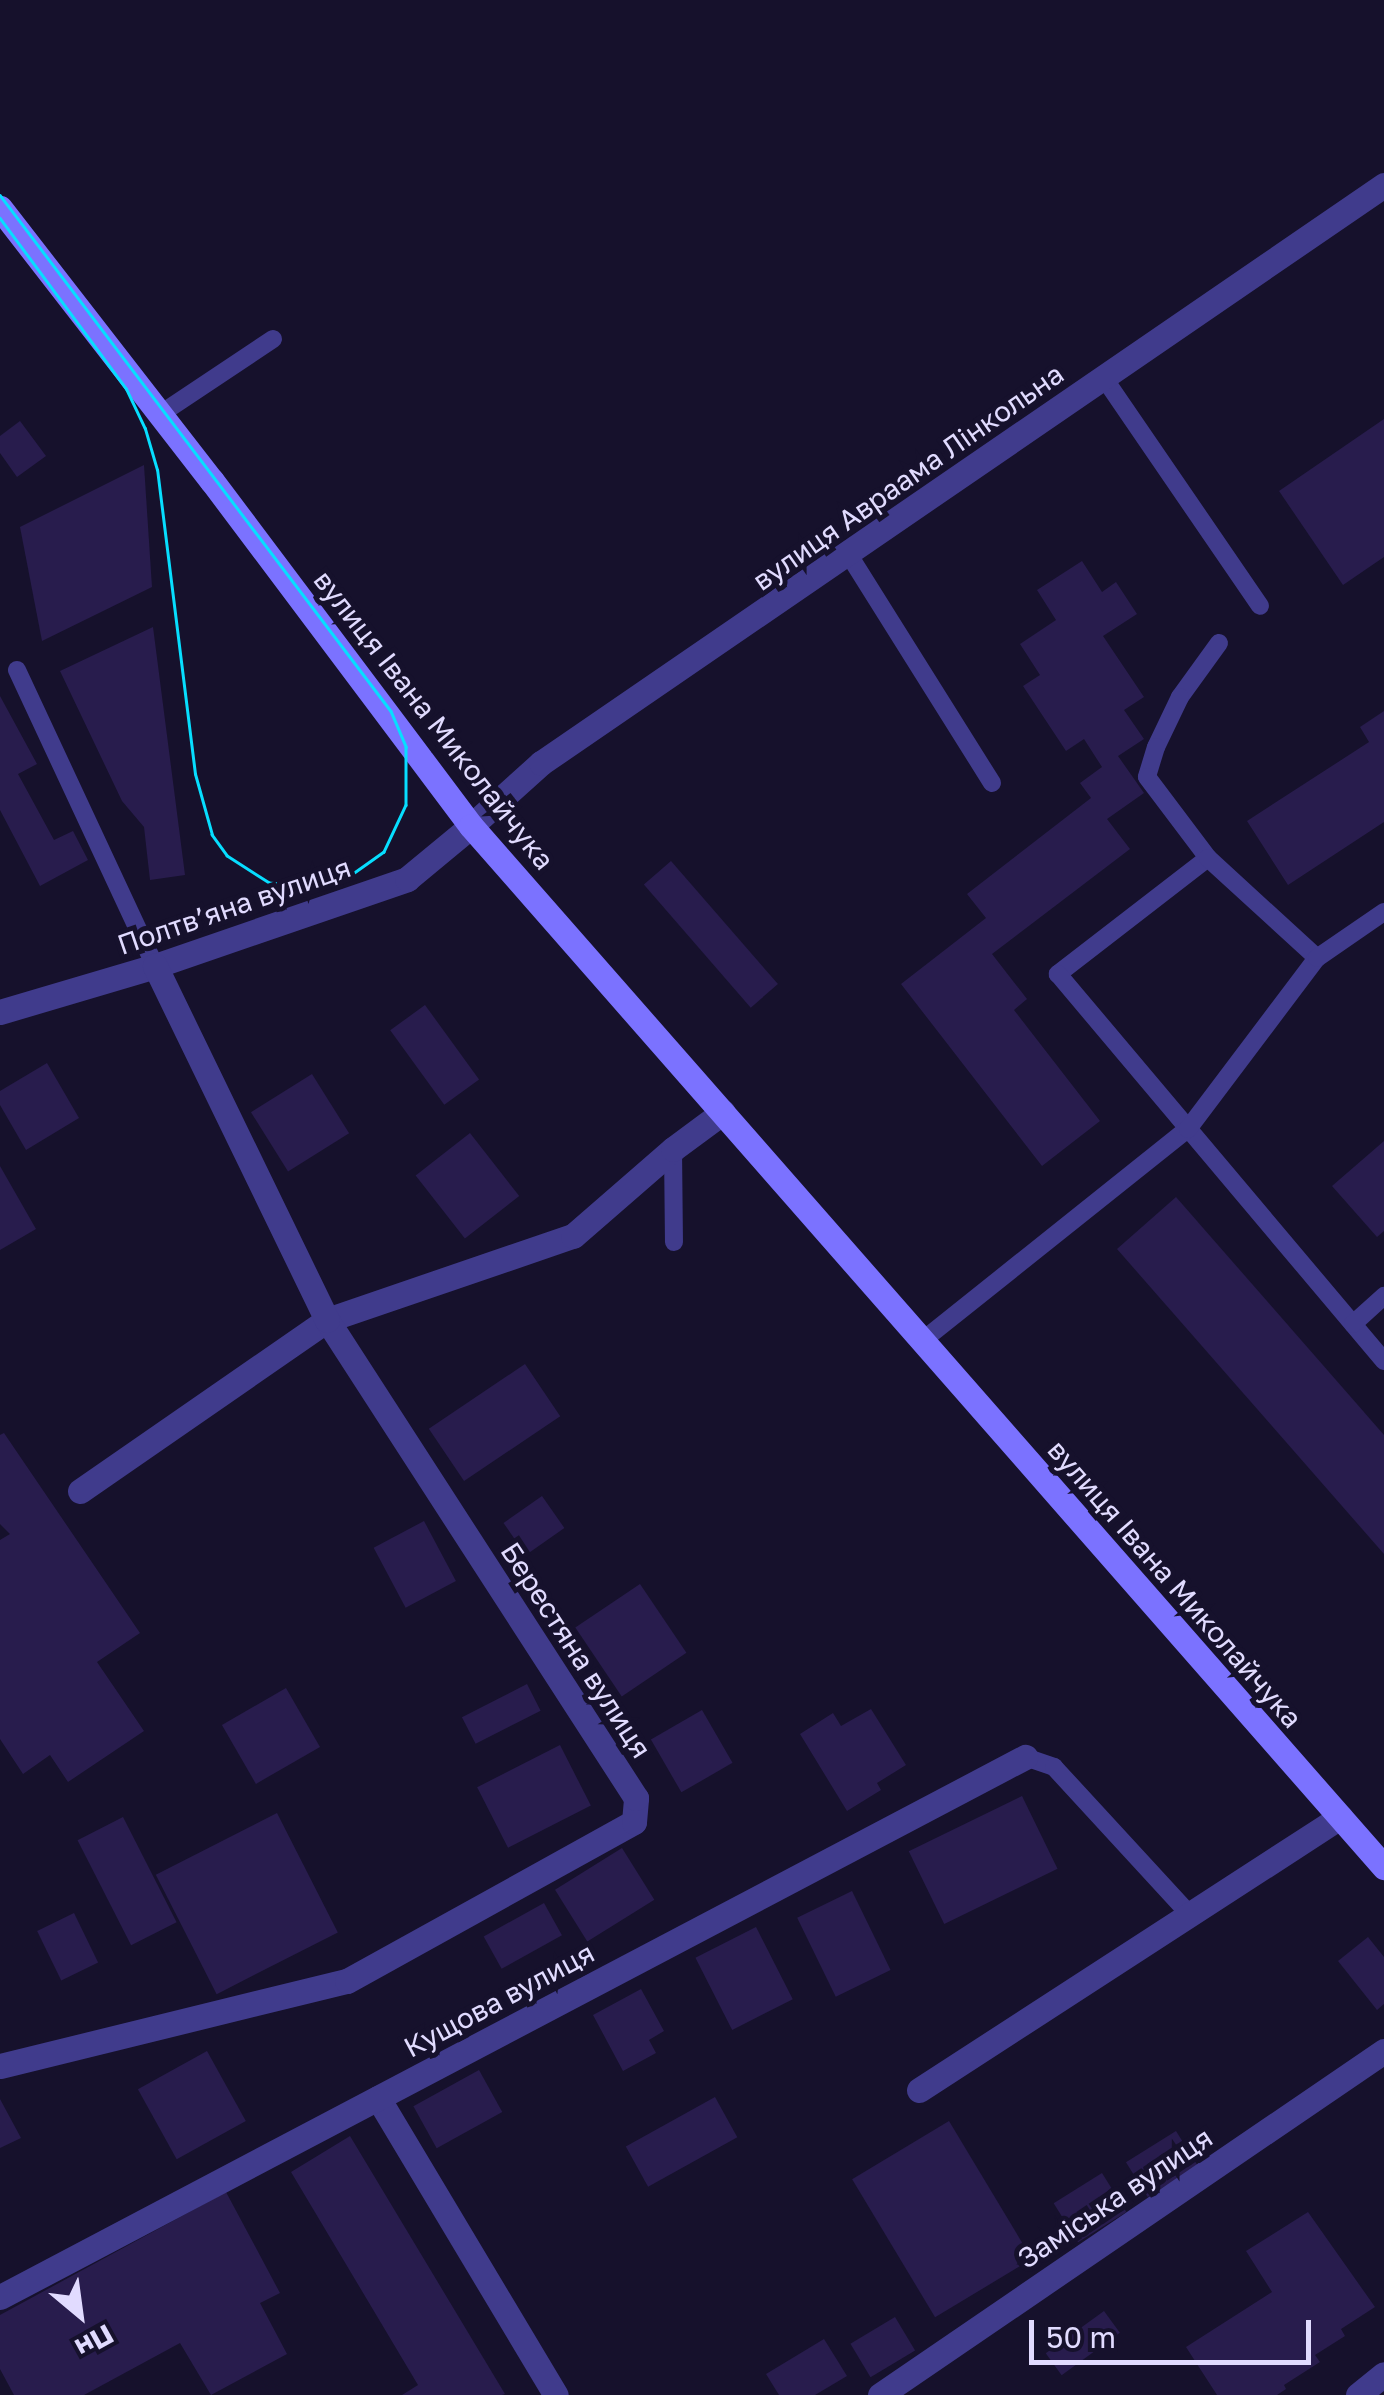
<!DOCTYPE html>
<html>
<head>
<meta charset="utf-8">
<style>
	body { margin:0 }
	#map { position:relative; width:1384px; height:2395px; overflow:hidden; background:#16112c; font-family:"Golos Text",sans-serif }
	div>[style] { position:absolute }
	[style*='--x'] { left:calc(var(--x)*1px); top:calc(var(--y)*1px); width:calc(var(--w)*1px); rotate:calc(var(--a)*1deg) }
	.building>* { inset:0; background:#281c4d; transform-origin:0 0 }
	.service>* { height:18px; margin:-9px; padding:0 9px; transform-origin:9px; border-radius:9px; background:#403b8c }
	.minor>* { height:25px; margin:-12.5px; padding:0 12.5px; transform-origin:12.5px; border-radius:12.5px; background:#403b8c }
	.tertiary>* { height:25px; margin:-12.5px; padding:0 12.5px; transform-origin:12.5px; border-radius:12.5px; background:#403b8c }
	.secondary>* { height:25px; margin:-12.5px; padding:0 12.5px; transform-origin:12.5px; border-radius:12.5px; background:#7b72ff }
	.tram>* { height:2.5px; margin:-1.25px; padding:0 1.25px; transform-origin:1.25px; border-radius:1.25px; background:#07deff }
	span { translate:-50% -50%; white-space:nowrap; text-align:center; line-height:1.15; -webkit-text-stroke:10px #16112c; paint-order:stroke }
	.street-label { font-size:28px; color:#e1dbff }
	.north { position:absolute; left:30px; top:2265px; width:100px; height:100px; -webkit-text-stroke:8px #16112c; paint-order:stroke; rotate:151deg; font-size:28px; font-weight:700; line-height:40px; text-align:center; color:#e1dbff }
	.north::after { content:''; display:block; margin:auto; width:35px; height:45px; background:#e1dbff; clip-path:polygon(50% 0,100% 100%,50% 72%,0 100%) }
	.scale { position:absolute; left:1029px; top:2320px; width:282px; height:45px; box-sizing:border-box; border:5px solid #e1dbff; border-top:0; padding-left:12px; font-size:30px; line-height:35px; white-space:nowrap; color:#e1dbff; -webkit-text-stroke:8px #16112c; paint-order:stroke }
</style>
</head>
<body>
<div id="map">
	<div class="building">
		<div style="clip-path:polygon(1384px 419px,1384px 557px,1343px 585px,1279px 491px)"></div>
		<div style="clip-path:polygon(20px 421px,46px 456px,17px 477px,0 453px,0 436px)"></div>
		<div style="clip-path:polygon(144px 465px,152px 587px,42px 641px,20px 527px)"></div>
		<div style="clip-path:polygon(1082px 561px,1102px 592px,1116px 582px,1137px 614px,1103px 636px,1144px 697px,1124px 710px,1144px 739px,1118px 756px,1144px 793px,1107px 819px,1130px 849px,992px 954px,1027px 999px,1014px 1010px,1100px 1121px,1042px 1166px,901px 984px,986px 918px,967px 894px,1091px 798px,1080px 783px,1102px 767px,1084px 739px,1066px 751px,1023px 686px,1040px 675px,1020px 644px,1056px 620px,1037px 590px)"></div>
		<div style="clip-path:polygon(153px 627px,185px 875px,150px 880px,144px 827px,122px 801px,60px 671px)"></div>
		<div style="clip-path:polygon(0 696px,37px 764px,18px 774px,54px 840px,73px 831px,88px 860px,40px 886px,0 810px)"></div>
		<div style="clip-path:polygon(1384px 711px,1384px 822px,1288px 885px,1247px 821px,1369px 742px,1360px 727px)"></div>
		<div style="left:671px;top:861px;width:163px;height:36px;rotate:49deg"></div>
		<div style="left:425px;top:1005px;width:92px;height:43px;rotate:54deg"></div>
		<div style="clip-path:polygon(47px 1063px,79px 1118px,26px 1150px,0 1105px,0 1091px)"></div>
		<div style="left:312px;top:1074px;width:70px;height:72px;rotate:58deg"></div>
		<div style="left:470px;top:1133px;width:80px;height:69px;rotate:52deg"></div>
		<div style="clip-path:polygon(1384px 1141px,1384px 1231px,1377px 1237px,1332px 1186px)"></div>
		<div style="clip-path:polygon(0 1166px,36px 1229px,0 1250px)"></div>
		<div style="clip-path:polygon(1176px 1197px,1384px 1435px,1384px 1554px,1117px 1249px)"></div>
		<div style="left:525px;top:1364px;width:63px;height:116px;rotate:56deg"></div>
		<div style="clip-path:polygon(4px 1433px,140px 1633px,97px 1662px,144px 1731px,68px 1782px,50px 1755px,23px 1774px,0 1739px,0 1540px,10px 1534px,0 1524px,0 1435px)"></div>
		<div style="left:542px;top:1496px;width:39px;height:47px;rotate:55deg"></div>
		<div style="left:424px;top:1521px;width:68px;height:57px;rotate:62deg"></div>
		<div style="left:640px;top:1584px;width:83px;height:78px;rotate:56deg"></div>
		<div style="left:527px;top:1684px;width:30px;height:73px;rotate:63deg"></div>
		<div style="left:286px;top:1688px;width:68px;height:74px;rotate:60deg"></div>
		<div style="clip-path:polygon(871px 1709px,906px 1765px,877px 1783px,881px 1790px,847px 1811px,800px 1734px,833px 1713px,841px 1726px)"></div>
		<div style="left:702px;top:1710px;width:61px;height:59px;rotate:60deg"></div>
		<div style="left:560px;top:1745px;width:68px;height:93px;rotate:63deg"></div>
		<div style="left:1022px;top:1796px;width:81px;height:126px;rotate:64deg"></div>
		<div style="left:277px;top:1813px;width:134px;height:136px;rotate:63deg"></div>
		<div style="left:123px;top:1817px;width:118px;height:51px;rotate:63deg"></div>
		<div style="left:622px;top:1848px;width:61px;height:79px;rotate:58deg"></div>
		<div style="left:852px;top:1891px;width:88px;height:61px;rotate:64deg"></div>
		<div style="left:544px;top:1903px;width:37px;height:69px;rotate:61deg"></div>
		<div style="left:74px;top:1913px;width:55px;height:41px;rotate:64deg"></div>
		<div style="left:756px;top:1927px;width:81px;height:68px;rotate:63deg"></div>
		<div style="clip-path:polygon(1368px 1937px,1384px 1957px,1384px 2004px,1377px 2010px,1338px 1961px)"></div>
		<div style="clip-path:polygon(641px 1989px,664px 2031px,649px 2040px,656px 2053px,623px 2071px,593px 2015px)"></div>
		<div style="left:207px;top:2051px;width:80px;height:79px;rotate:61deg"></div>
		<div style="left:479px;top:2070px;width:48px;height:75px;rotate:61deg"></div>
		<div style="left:715px;top:2097px;width:46px;height:102px;rotate:61deg"></div>
		<div style="clip-path:polygon(0 2099px,21px 2138px,0 2148px)"></div>
		<div style="left:949px;top:2121px;width:161px;height:113px;rotate:59deg"></div>
		<div style="left:1176px;top:2131px;width:41px;height:59px;rotate:58deg"></div>
		<div style="clip-path:polygon(350px 2136px,505px 2394px,502px 2395px,402px 2395px,418px 2385px,291px 2172px)"></div>
		<div style="left:1102px;top:2173px;width:46px;height:57px;rotate:58deg"></div>
		<div style="clip-path:polygon(226px 2192px,280px 2293px,260px 2303px,287px 2354px,211px 2395px,180px 2343px,84px 2395px,14px 2395px,0 2369px,0 2315px)"></div>
		<div style="clip-path:polygon(1308px 2212px,1375px 2307px,1341px 2329px,1345px 2336px,1315px 2355px,1320px 2362px,1284px 2385px,1286px 2389px,1277px 2395px,1217px 2395px,1186px 2347px,1272px 2292px,1246px 2251px)"></div>
		<div style="left:1104px;top:2311px;width:27px;height:72px;rotate:54deg"></div>
		<div style="left:895px;top:2317px;width:39px;height:52px;rotate:59deg"></div>
		<div style="clip-path:polygon(824px 2339px,847px 2376px,815px 2395px,779px 2395px,766px 2374px)"></div>
	</div>
	<div class="service">
		<div style="--x:1104;--y:378;--w:276;--a:55.6"></div>
		<div style="--x:159;--y:415;--w:137;--a:-33.7"></div>
		<div style="--x:849;--y:555;--w:269;--a:57.9"></div>
		<div style="--x:1219;--y:643;--w:67;--a:125.8"></div>
		<div style="--x:1180;--y:697;--w:55;--a:115.6"></div>
		<div style="--x:1156;--y:747;--w:31;--a:107"></div>
		<div style="--x:1147;--y:777;--w:101;--a:53"></div>
		<div style="--x:1208;--y:858;--w:190;--a:142.3"></div>
		<div style="--x:1058;--y:974;--w:506;--a:49.89"></div>
		<div style="--x:17;--y:670;--w:327;--a:65"></div>
		<div style="--x:1208;--y:858;--w:148;--a:42.5"></div>
		<div style="--x:673;--y:1149;--w:93;--a:89.4"></div>
		<div style="--x:1353;--y:1324;--w:42;--a:-42.1"></div>
		<div style="--x:922;--y:1341;--w:340;--a:-38.6"></div>
		<div style="--x:1188;--y:1129;--w:214;--a:-53"></div>
		<div style="--x:1317;--y:958;--w:81;--a:-34.5"></div>
		<div style="--x:1025;--y:1757;--w:31;--a:19"></div>
		<div style="--x:1054;--y:1767;--w:202;--a:47.4"></div>
	</div>
	<div class="minor">
		<div style="--x:0;--y:1012;--w:162;--a:-16.5"></div>
		<div style="--x:155;--y:966;--w:267;--a:-19"></div>
		<div style="--x:407;--y:879;--w:83;--a:-39.6"></div>
		<div style="--x:80;--y:1491;--w:300;--a:-34.7"></div>
		<div style="--x:327;--y:1320;--w:260;--a:-18.9"></div>
		<div style="--x:573;--y:1236;--w:133;--a:-41"></div>
		<div style="--x:673;--y:1149;--w:62;--a:-36.5"></div>
		<div style="--x:0;--y:2066;--w:357;--a:-13.8"></div>
		<div style="--x:347;--y:1981;--w:328;--a:-29"></div>
		<div style="--x:634;--y:1822;--w:24;--a:-85"></div>
		<div style="--x:636;--y:1798;--w:569;--a:-122.88"></div>
		<div style="--x:327;--y:1320;--w:394;--a:-115.9"></div>
		<div style="--x:919;--y:2090;--w:502;--a:-32.96"></div>
		<div style="--x:378;--y:2098;--w:346;--a:59.1"></div>
		<div style="--x:0;--y:2297;--w:1159;--a:-27.78"></div>
		<div style="--x:880;--y:2395;--w:610;--a:-34.32"></div>
		<div style="--x:1358;--y:2395;--w:33;--a:-39"></div>
	</div>
	<div class="tertiary">
		<div style="--x:471;--y:826;--w:94;--a:-42"></div>
		<div style="--x:541;--y:763;--w:1022;--a:-34.44"></div>
	</div>
	<div class="secondary">
		<div style="--x:0;--y:208;--w:346;--a:52.2"></div>
		<div style="--x:212;--y:481;--w:431;--a:53.1"></div>
		<div style="--x:471;--y:826;--w:1385;--a:48.75"></div>
	</div>
	<div class="tram">
		<div style="--x:0;--y:195;--w:647;--a:52.85"></div>
		<div style="--x:391;--y:711;--w:39;--a:67"></div>
		<div style="--x:406;--y:747;--w:58;--a:90"></div>
		<div style="--x:406;--y:805;--w:52;--a:115.1"></div>
		<div style="--x:384;--y:852;--w:50;--a:144.7"></div>
		<div style="--x:343;--y:881;--w:25;--a:164"></div>
		<div style="--x:319;--y:888;--w:50;--a:-174.3"></div>
		<div style="--x:269;--y:883;--w:50;--a:-147.3"></div>
		<div style="--x:227;--y:856;--w:26;--a:-126"></div>
		<div style="--x:212;--y:835;--w:63;--a:-105.6"></div>
		<div style="--x:195;--y:774;--w:306;--a:-97.1"></div>
		<div style="--x:157;--y:470;--w:43;--a:-106.3"></div>
		<div style="--x:145;--y:429;--w:44;--a:-115.4"></div>
		<div style="--x:126;--y:389;--w:212;--a:-126.5"></div>
	</div>
	<div class="street-label">
		<span style="left:908px;top:477px;rotate:-35deg">вулиця Авраама Лінкольна</span>
		<span style="left:434px;top:720px;rotate:52deg">вулиця Івана Миколайчука</span>
		<span style="left:234px;top:906px;rotate:-19deg">Полтвʼяна вулиця</span>
		<span style="left:1175px;top:1584px;rotate:49deg">вулиця Івана Миколайчука</span>
		<span style="left:576px;top:1650px;rotate:57deg">Берестяна вулиця</span>
		<span style="left:499px;top:2000px;rotate:-28deg">Кущова вулиця</span>
		<span style="left:1115px;top:2198px;rotate:-34deg">Заміська вулиця</span>
	</div>
	<div class="north">Пн</div>
	<div class="scale">50 m</div>
</div>
</body>
</html>
